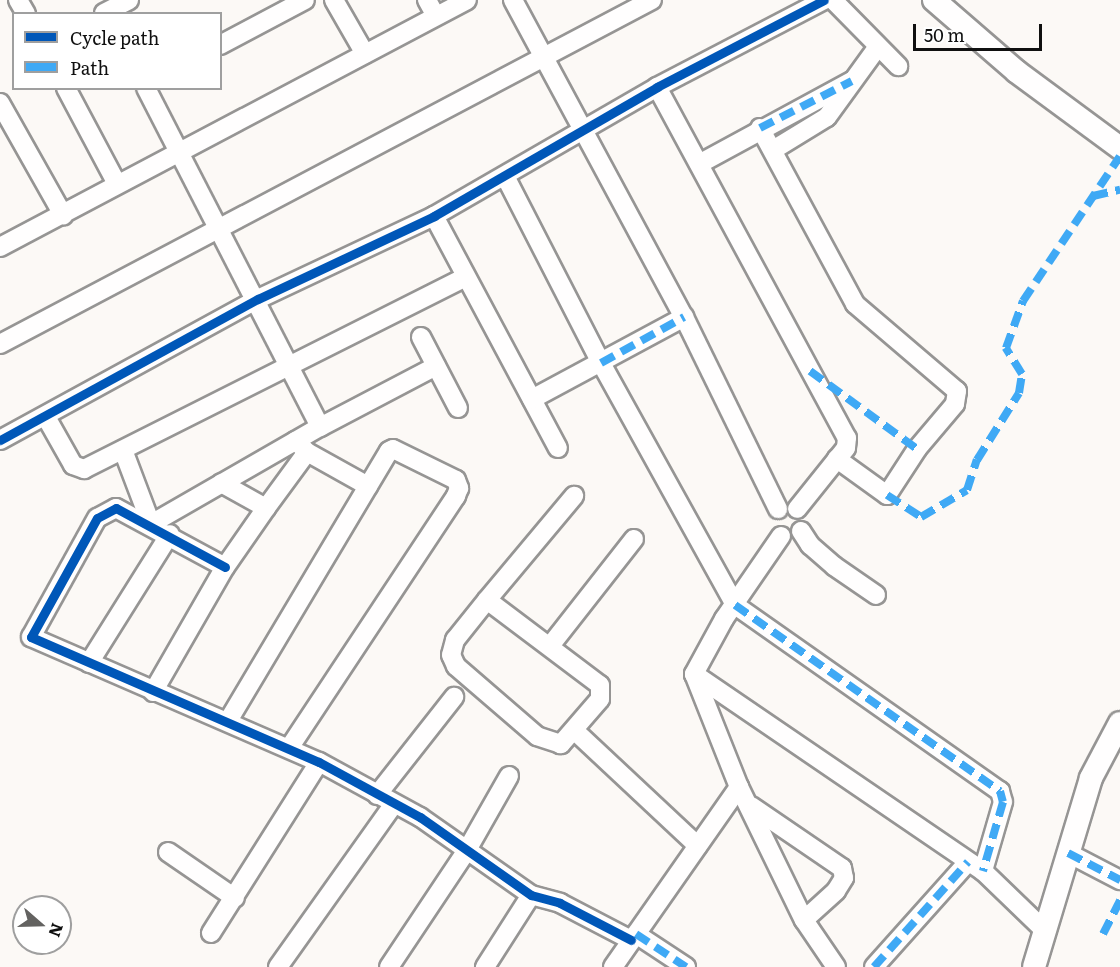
<!DOCTYPE html>
<html>
<head>
<meta charset="utf-8">
<style>
	body { margin:0 }
	#map { position:relative; width:1120px; height:967px; overflow:hidden; background:#fcf9f6; font-family:Literata,serif }
	div>[style] { position:absolute }
	[style*='--x'] { left:calc(var(--x)*1px); top:calc(var(--y)*1px); width:calc(var(--w)*1px); rotate:calc(var(--a)*1deg) }
	.roads { filter:drop-shadow(2px 0 #969594) drop-shadow(-2px 0 #969594) drop-shadow(0 2px #969594) drop-shadow(0 -2px #969594) }
	.minor>* { height:18px; margin:-9px; padding:0 9px; transform-origin:9px; border-radius:9px; background:#fffefe }
	.tertiary>* { height:22px; margin:-11px; padding:0 11px; transform-origin:11px; border-radius:11px; background:#fffefe }
	.quiet>* { height:8px; margin-top:-4px; transform-origin:0; background:repeating-linear-gradient(90deg,#3fa9f5 0 15px,transparent 0 23px) }
	.cycleway>* { height:9px; margin:-4.5px; padding:0 4.5px; transform-origin:4.5px; border-radius:4.5px; background:#0057b8 }
	span { translate:-50% -50%; white-space:nowrap; text-align:center; line-height:1.15; -webkit-text-stroke:6px #fff; paint-order:stroke }
	.legend { position:absolute; left:12px; top:12px; width:210px; height:78px; box-sizing:border-box; background:#fff; border:2px solid #9f9f9f; margin:0; padding:8px 10px; list-style:none; font-size:18px; color:#101010 }
	.legend li { display:flex; align-items:center; gap:12px; height:30px }
	.legend b { width:30px; border:2px solid #9f9f9f }
	.north { position:absolute; left:12px; top:895px; width:60px; height:60px; box-sizing:border-box; background:#fff; border:2px solid #9f9f9f; border-radius:50%; rotate:110deg; font-size:16px; font-weight:700; line-height:24px; text-align:center; color:#101010 }
	.north::after { content:''; display:block; margin:auto; width:21px; height:27px; background:#636260; clip-path:polygon(50% 0,100% 100%,50% 72%,0 100%) }
	.scale { position:absolute; left:913px; top:24px; width:129px; height:27px; box-sizing:border-box; border:3px solid #101010; border-top:0; padding-left:8px; font-size:18px; line-height:21px; white-space:nowrap; color:#101010; -webkit-text-stroke:4px #fff; paint-order:stroke }
</style>
</head>
<body>
<div id="map">
	<div class="roads">
		<div class="minor">
			<div style="--x:18;--y:0;--w:16;--a:60"></div>
			<div style="--x:334;--y:0;--w:62;--a:60.1"></div>
			<div style="--x:427;--y:0;--w:18;--a:61"></div>
			<div style="--x:513;--y:0;--w:360;--a:61.7"></div>
			<div style="--x:684;--y:317;--w:214;--a:63.9"></div>
			<div style="--x:833;--y:0;--w:93;--a:45.4"></div>
			<div style="--x:104;--y:13;--w:28;--a:-27"></div>
			<div style="--x:220;--y:45;--w:96;--a:-27.9"></div>
			<div style="--x:657;--y:87;--w:399;--a:61.6"></div>
			<div style="--x:847;--y:438;--w:10;--a:96"></div>
			<div style="--x:846;--y:448;--w:78;--a:128.8"></div>
			<div style="--x:66;--y:88;--w:109;--a:62"></div>
			<div style="--x:146;--y:88;--w:381;--a:62.8"></div>
			<div style="--x:0;--y:103;--w:129;--a:60.6"></div>
			<div style="--x:760;--y:128;--w:200;--a:61.6"></div>
			<div style="--x:855;--y:304;--w:134;--a:40.5"></div>
			<div style="--x:957;--y:391;--w:13;--a:99"></div>
			<div style="--x:955;--y:404;--w:59;--a:130.2"></div>
			<div style="--x:917;--y:449;--w:55;--a:123.1"></div>
			<div style="--x:887;--y:495;--w:62;--a:-144.2"></div>
			<div style="--x:773;--y:150;--w:63;--a:-31.4"></div>
			<div style="--x:827;--y:117;--w:85;--a:-54.1"></div>
			<div style="--x:699;--y:164;--w:174;--a:-28.5"></div>
			<div style="--x:505;--y:176;--w:210;--a:62.8"></div>
			<div style="--x:601;--y:363;--w:277;--a:61"></div>
			<div style="--x:735;--y:605;--w:324;--a:35.1"></div>
			<div style="--x:1000;--y:791;--w:11;--a:75"></div>
			<div style="--x:1003;--y:802;--w:72;--a:106.2"></div>
			<div style="--x:434;--y:216;--w:263;--a:61.9"></div>
			<div style="--x:0;--y:247;--w:528;--a:-27.87"></div>
			<div style="--x:421;--y:337;--w:80;--a:62.5"></div>
			<div style="--x:0;--y:344;--w:737;--a:-27.82"></div>
			<div style="--x:532;--y:399;--w:173;--a:-28.3"></div>
			<div style="--x:46;--y:417;--w:55;--a:60.6"></div>
			<div style="--x:73;--y:465;--w:12;--a:20"></div>
			<div style="--x:84;--y:469;--w:427;--a:-26.7"></div>
			<div style="--x:0;--y:440;--w:294;--a:-28.7"></div>
			<div style="--x:258;--y:299;--w:195;--a:-25.2"></div>
			<div style="--x:434;--y:216;--w:258;--a:-30"></div>
			<div style="--x:657;--y:87;--w:188;--a:-27.5"></div>
			<div style="--x:123;--y:450;--w:79;--a:69.3"></div>
			<div style="--x:151;--y:524;--w:195;--a:-29.9"></div>
			<div style="--x:320;--y:427;--w:131;--a:-27.7"></div>
			<div style="--x:307;--y:452;--w:70;--a:29.1"></div>
			<div style="--x:266;--y:508;--w:69;--a:-53.8"></div>
			<div style="--x:307;--y:452;--w:16;--a:-135"></div>
			<div style="--x:801;--y:531;--w:17;--a:57"></div>
			<div style="--x:810;--y:545;--w:32;--a:41"></div>
			<div style="--x:834;--y:566;--w:51;--a:34.6"></div>
			<div style="--x:781;--y:536;--w:101;--a:124.5"></div>
			<div style="--x:724;--y:619;--w:63;--a:118.6"></div>
			<div style="--x:694;--y:674;--w:122;--a:68.3"></div>
			<div style="--x:739;--y:787;--w:148;--a:64"></div>
			<div style="--x:804;--y:920;--w:57;--a:55.8"></div>
			<div style="--x:225;--y:567;--w:124;--a:-151.6"></div>
			<div style="--x:116;--y:508;--w:21;--a:152"></div>
			<div style="--x:97;--y:518;--w:136;--a:119"></div>
			<div style="--x:31;--y:637;--w:314;--a:23.5"></div>
			<div style="--x:319;--y:762;--w:115;--a:28.6"></div>
			<div style="--x:420;--y:817;--w:136;--a:35.1"></div>
			<div style="--x:531;--y:895;--w:30;--a:15"></div>
			<div style="--x:560;--y:903;--w:80;--a:27.5"></div>
			<div style="--x:487;--y:600;--w:141;--a:37"></div>
			<div style="--x:600;--y:685;--w:14;--a:90"></div>
			<div style="--x:600;--y:699;--w:60;--a:130.9"></div>
			<div style="--x:561;--y:744;--w:25;--a:-162"></div>
			<div style="--x:537;--y:736;--w:107;--a:-139.2"></div>
			<div style="--x:456;--y:666;--w:12;--a:-114"></div>
			<div style="--x:451;--y:655;--w:16;--a:-75"></div>
			<div style="--x:455;--y:640;--w:51;--a:-51.3"></div>
			<div style="--x:487;--y:600;--w:136;--a:-50.1"></div>
			<div style="--x:550;--y:646;--w:136;--a:-51.9"></div>
			<div style="--x:89;--y:663;--w:152;--a:-57.9"></div>
			<div style="--x:694;--y:674;--w:350;--a:34.3"></div>
			<div style="--x:983;--y:871;--w:85;--a:44"></div>
			<div style="--x:153;--y:692;--w:144;--a:-60.1"></div>
			<div style="--x:225;--y:567;--w:72;--a:-55.2"></div>
			<div style="--x:266;--y:508;--w:51;--a:-150.9"></div>
			<div style="--x:228;--y:721;--w:314;--a:-59.2"></div>
			<div style="--x:389;--y:451;--w:4;--a:-27"></div>
			<div style="--x:393;--y:449;--w:70;--a:26.2"></div>
			<div style="--x:456;--y:480;--w:9;--a:69"></div>
			<div style="--x:459;--y:488;--w:9;--a:111"></div>
			<div style="--x:456;--y:496;--w:302;--a:123.5"></div>
			<div style="--x:575;--y:731;--w:168;--a:43.1"></div>
			<div style="--x:377;--y:795;--w:125;--a:-51.8"></div>
			<div style="--x:751;--y:806;--w:110;--a:34.3"></div>
			<div style="--x:842;--y:868;--w:10;--a:79"></div>
			<div style="--x:844;--y:878;--w:15;--a:122"></div>
			<div style="--x:836;--y:891;--w:43;--a:137.8"></div>
			<div style="--x:168;--y:852;--w:81;--a:34.5"></div>
			<div style="--x:1068;--y:853;--w:59;--a:27.4"></div>
			<div style="--x:211;--y:933;--w:202;--a:-57.7"></div>
			<div style="--x:636;--y:934;--w:60;--a:33.4"></div>
			<div style="--x:278;--y:967;--w:200;--a:-54.6"></div>
			<div style="--x:389;--y:967;--w:141;--a:-56.3"></div>
			<div style="--x:467;--y:850;--w:85;--a:-60.4"></div>
			<div style="--x:485;--y:967;--w:85;--a:-57.4"></div>
			<div style="--x:613;--y:967;--w:220;--a:-55"></div>
			<div style="--x:874;--y:967;--w:141;--a:-48.2"></div>
		</div>
		<div class="tertiary">
			<div style="--x:934;--y:0;--w:110;--a:40.9"></div>
			<div style="--x:1017;--y:72;--w:128;--a:36.4"></div>
			<div style="--x:1034;--y:967;--w:197;--a:-73.2"></div>
			<div style="--x:1091;--y:778;--w:62;--a:-62.2"></div>
		</div>
	</div>
	<div class="quiet">
		<div style="--x:760;--y:128;--w:103;--a:-27.1"></div>
		<div style="--x:1093;--y:196;--w:28;--a:-13"></div>
		<div style="--x:601;--y:363;--w:95;--a:-29"></div>
		<div style="--x:810;--y:371;--w:132;--a:36.1"></div>
		<div style="--x:887;--y:495;--w:40;--a:32.9"></div>
		<div style="--x:921;--y:517;--w:53;--a:-30.4"></div>
		<div style="--x:967;--y:490;--w:32;--a:-72"></div>
		<div style="--x:977;--y:460;--w:79;--a:-57.9"></div>
		<div style="--x:1019;--y:393;--w:19;--a:-81"></div>
		<div style="--x:1022;--y:374;--w:31;--a:-122"></div>
		<div style="--x:1006;--y:348;--w:50;--a:-70.1"></div>
		<div style="--x:1023;--y:301;--w:174;--a:-56.2"></div>
		<div style="--x:735;--y:605;--w:324;--a:35.1"></div>
		<div style="--x:1000;--y:791;--w:11;--a:75"></div>
		<div style="--x:1003;--y:802;--w:72;--a:106.2"></div>
		<div style="--x:1068;--y:853;--w:59;--a:27.4"></div>
		<div style="--x:636;--y:934;--w:60;--a:33.4"></div>
		<div style="--x:1103;--y:934;--w:38;--a:-63"></div>
		<div style="--x:874;--y:967;--w:141;--a:-48.2"></div>
	</div>
	<div class="cycleway">
		<div style="--x:0;--y:440;--w:294;--a:-28.7"></div>
		<div style="--x:258;--y:299;--w:195;--a:-25.2"></div>
		<div style="--x:434;--y:216;--w:258;--a:-30"></div>
		<div style="--x:657;--y:87;--w:188;--a:-27.5"></div>
		<div style="--x:225;--y:567;--w:124;--a:-151.6"></div>
		<div style="--x:116;--y:508;--w:21;--a:152"></div>
		<div style="--x:97;--y:518;--w:136;--a:119"></div>
		<div style="--x:31;--y:637;--w:314;--a:23.5"></div>
		<div style="--x:319;--y:762;--w:115;--a:28.6"></div>
		<div style="--x:420;--y:817;--w:136;--a:35.1"></div>
		<div style="--x:531;--y:895;--w:30;--a:15"></div>
		<div style="--x:560;--y:903;--w:80;--a:27.5"></div>
	</div>
	<ul class="legend">
	<li><b style="height:8px;background:#0057b8"></b>Cycle path</li>
	<li><b style="height:8px;background:#3fa9f5"></b>Path</li>
	</ul>
	<div class="north">N</div>
	<div class="scale">50 m</div>
</div>
</body>
</html>
